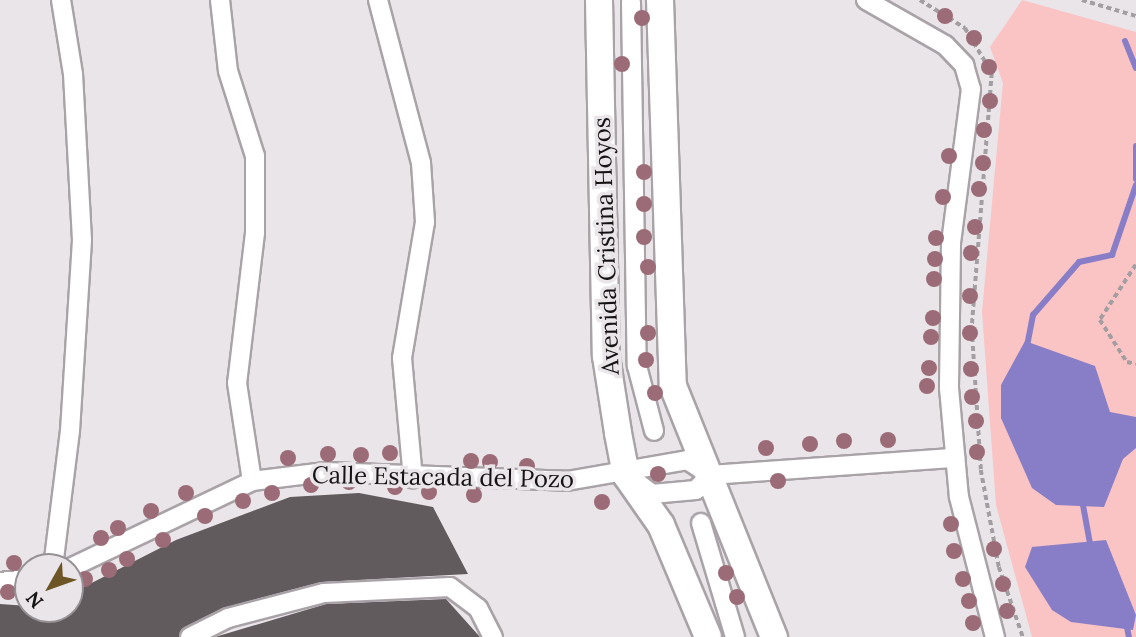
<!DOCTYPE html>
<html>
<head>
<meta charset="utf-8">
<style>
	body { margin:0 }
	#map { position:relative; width:1136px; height:637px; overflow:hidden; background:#eae5e9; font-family:Lora,serif }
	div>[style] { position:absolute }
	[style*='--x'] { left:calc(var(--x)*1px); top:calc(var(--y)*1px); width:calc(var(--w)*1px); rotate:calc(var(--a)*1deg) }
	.green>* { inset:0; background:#fac3c4 }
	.water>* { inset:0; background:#887ec8 }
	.stream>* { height:6px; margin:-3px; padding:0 3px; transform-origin:3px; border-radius:3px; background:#887ec8 }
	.building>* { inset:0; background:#615b5d }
	.path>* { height:3.5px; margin-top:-1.75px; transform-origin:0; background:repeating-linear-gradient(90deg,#a29ea1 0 5px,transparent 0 8.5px) }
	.roads { filter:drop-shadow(2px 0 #a9a3a7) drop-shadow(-2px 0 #a9a3a7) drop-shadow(0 2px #a9a3a7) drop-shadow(0 -2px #a9a3a7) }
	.street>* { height:18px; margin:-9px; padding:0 9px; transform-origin:9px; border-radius:9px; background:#fff }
	.secondary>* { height:26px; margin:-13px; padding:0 13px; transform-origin:13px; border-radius:13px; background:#fff }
	.trees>* { width:16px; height:16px; margin:-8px; border-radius:50%; background:#9b6c77 }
	span { translate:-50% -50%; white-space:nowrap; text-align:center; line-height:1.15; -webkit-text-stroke:7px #eae5e9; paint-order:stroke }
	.street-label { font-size:24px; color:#151314 }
	.north { position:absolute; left:14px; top:553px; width:70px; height:70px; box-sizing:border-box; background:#eae5e9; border:2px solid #959194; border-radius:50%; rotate:230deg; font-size:19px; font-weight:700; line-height:28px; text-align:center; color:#151314 }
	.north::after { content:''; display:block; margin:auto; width:24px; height:32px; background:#6d5525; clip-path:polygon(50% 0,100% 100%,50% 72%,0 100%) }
</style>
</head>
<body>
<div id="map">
	<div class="green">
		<div style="clip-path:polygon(1022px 0,1136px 32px,1136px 637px,1032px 637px,996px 505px,982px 312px,1003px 83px,990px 47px)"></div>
	</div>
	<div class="water">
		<div style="clip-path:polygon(1025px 341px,1095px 366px,1110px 412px,1136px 417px,1136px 448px,1123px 459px,1104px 507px,1056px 505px,1032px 488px,1001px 418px,1001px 385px)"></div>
		<div style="clip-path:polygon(1106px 540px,1136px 615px,1133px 630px,1071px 622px,1052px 610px,1025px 567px,1032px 547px)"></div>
	</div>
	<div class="stream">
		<div style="--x:1125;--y:41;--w:29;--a:68"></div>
		<div style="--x:1136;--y:146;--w:33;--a:90"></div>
		<div style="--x:1027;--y:346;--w:32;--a:-79"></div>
		<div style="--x:1033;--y:315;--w:70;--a:-49"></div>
		<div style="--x:1079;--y:262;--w:34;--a:-12"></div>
		<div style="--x:1112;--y:255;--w:74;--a:-71.1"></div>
		<div style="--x:1083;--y:505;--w:45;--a:79.7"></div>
		<div style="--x:1126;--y:622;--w:15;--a:79"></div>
	</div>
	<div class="building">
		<div style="clip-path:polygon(359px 493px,433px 507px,468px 574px,321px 582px,223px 608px,185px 627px,179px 637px,0 637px,0 604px,70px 609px,70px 594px,176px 540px,290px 497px)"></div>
		<div style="clip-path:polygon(446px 599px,480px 637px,215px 637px,326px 604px)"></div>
	</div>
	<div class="path">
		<div style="--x:920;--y:0;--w:53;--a:31.9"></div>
		<div style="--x:965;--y:28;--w:52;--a:59"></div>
		<div style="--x:992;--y:73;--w:257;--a:94.5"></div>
		<div style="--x:972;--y:329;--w:141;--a:86.3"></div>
		<div style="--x:981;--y:470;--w:99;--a:79.5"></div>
		<div style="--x:999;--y:567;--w:74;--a:71.1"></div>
		<div style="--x:1082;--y:0;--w:56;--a:16.5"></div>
		<div style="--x:1136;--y:265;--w:66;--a:123.2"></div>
		<div style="--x:1100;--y:320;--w:50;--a:57.3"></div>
		<div style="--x:1127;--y:362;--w:9;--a:13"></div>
	</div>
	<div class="roads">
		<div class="street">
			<div style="--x:220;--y:0;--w:71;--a:83.6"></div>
			<div style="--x:228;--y:71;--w:89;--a:72.4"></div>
			<div style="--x:255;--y:156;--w:77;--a:90"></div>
			<div style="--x:255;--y:233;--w:151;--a:96.8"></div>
			<div style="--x:237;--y:383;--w:99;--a:81.3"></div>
			<div style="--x:378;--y:0;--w:169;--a:75.2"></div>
			<div style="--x:421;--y:163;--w:59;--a:86.1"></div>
			<div style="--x:425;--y:222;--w:138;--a:99.6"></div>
			<div style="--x:402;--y:358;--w:121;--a:84.8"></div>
			<div style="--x:866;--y:0;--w:91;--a:29.7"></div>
			<div style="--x:945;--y:45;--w:28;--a:46"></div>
			<div style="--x:964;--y:65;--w:25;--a:74"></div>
			<div style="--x:971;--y:89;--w:156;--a:97.4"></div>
			<div style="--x:951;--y:244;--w:144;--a:90.8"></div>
			<div style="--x:949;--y:388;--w:109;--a:84.8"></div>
			<div style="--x:959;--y:497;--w:145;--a:75.6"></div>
			<div style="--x:631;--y:2;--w:364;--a:89.1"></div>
			<div style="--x:637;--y:366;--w:67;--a:75.3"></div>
			<div style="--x:710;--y:475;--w:246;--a:-4"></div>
			<div style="--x:635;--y:481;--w:21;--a:37"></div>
			<div style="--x:652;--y:494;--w:44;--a:-5.2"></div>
			<div style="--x:696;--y:490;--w:21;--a:-47"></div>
			<div style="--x:701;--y:523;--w:119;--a:73.4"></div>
			<div style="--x:53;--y:567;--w:137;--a:-82.9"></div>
			<div style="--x:70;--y:431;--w:191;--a:-86.4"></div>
			<div style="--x:82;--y:240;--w:166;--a:-93.1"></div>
			<div style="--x:73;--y:74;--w:75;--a:-99.2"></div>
			<div style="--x:70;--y:568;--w:202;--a:-25.5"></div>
			<div style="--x:252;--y:481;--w:74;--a:-7"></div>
			<div style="--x:325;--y:472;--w:242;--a:2.1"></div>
			<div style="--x:567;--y:481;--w:122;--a:-9.9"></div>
			<div style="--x:687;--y:460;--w:24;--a:33"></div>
			<div style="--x:0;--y:582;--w:28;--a:-6"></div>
			<div style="--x:190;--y:637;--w:42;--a:-26.6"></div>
			<div style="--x:228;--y:618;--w:99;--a:-14.6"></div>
			<div style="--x:324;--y:593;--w:126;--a:-2.7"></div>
			<div style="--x:450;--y:587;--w:35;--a:37"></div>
			<div style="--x:478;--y:608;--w:33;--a:63"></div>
		</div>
		<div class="secondary">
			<div style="--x:599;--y:0;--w:356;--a:88.9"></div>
			<div style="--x:606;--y:356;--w:78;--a:81.1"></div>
			<div style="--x:618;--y:433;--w:43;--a:79.2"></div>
			<div style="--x:626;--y:475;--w:61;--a:55"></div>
			<div style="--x:661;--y:525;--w:121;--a:67.2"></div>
			<div style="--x:660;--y:0;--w:386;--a:88.1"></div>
			<div style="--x:673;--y:386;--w:271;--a:68.1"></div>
		</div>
	</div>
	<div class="trees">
		<div style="left:945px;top:16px"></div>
		<div style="left:642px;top:18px"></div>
		<div style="left:974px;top:38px"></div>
		<div style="left:622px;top:64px"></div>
		<div style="left:989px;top:67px"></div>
		<div style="left:990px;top:101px"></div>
		<div style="left:984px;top:130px"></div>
		<div style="left:949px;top:156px"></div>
		<div style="left:983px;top:163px"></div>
		<div style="left:644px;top:172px"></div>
		<div style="left:979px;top:189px"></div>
		<div style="left:943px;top:197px"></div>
		<div style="left:644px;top:204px"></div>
		<div style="left:975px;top:227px"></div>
		<div style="left:644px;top:237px"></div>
		<div style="left:936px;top:238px"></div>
		<div style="left:971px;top:253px"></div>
		<div style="left:935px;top:259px"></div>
		<div style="left:648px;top:267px"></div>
		<div style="left:934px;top:279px"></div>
		<div style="left:970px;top:296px"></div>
		<div style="left:933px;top:318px"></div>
		<div style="left:648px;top:333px"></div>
		<div style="left:970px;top:333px"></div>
		<div style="left:931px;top:337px"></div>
		<div style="left:646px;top:360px"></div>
		<div style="left:929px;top:368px"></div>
		<div style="left:971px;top:369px"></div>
		<div style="left:927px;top:386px"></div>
		<div style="left:655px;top:393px"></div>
		<div style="left:972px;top:397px"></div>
		<div style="left:976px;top:421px"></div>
		<div style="left:888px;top:440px"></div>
		<div style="left:844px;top:441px"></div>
		<div style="left:810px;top:444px"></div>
		<div style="left:766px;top:448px"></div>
		<div style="left:977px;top:452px"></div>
		<div style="left:390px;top:453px"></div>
		<div style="left:328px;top:454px"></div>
		<div style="left:361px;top:455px"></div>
		<div style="left:288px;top:458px"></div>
		<div style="left:471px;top:461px"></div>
		<div style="left:490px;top:462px"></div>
		<div style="left:527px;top:466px"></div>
		<div style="left:658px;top:474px"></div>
		<div style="left:778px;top:481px"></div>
		<div style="left:349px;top:482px"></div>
		<div style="left:311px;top:485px"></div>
		<div style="left:395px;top:487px"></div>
		<div style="left:429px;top:492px"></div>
		<div style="left:186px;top:493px"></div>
		<div style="left:272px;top:493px"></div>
		<div style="left:474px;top:495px"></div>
		<div style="left:243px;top:501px"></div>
		<div style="left:602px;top:502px"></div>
		<div style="left:151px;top:511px"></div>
		<div style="left:205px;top:516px"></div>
		<div style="left:951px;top:524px"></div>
		<div style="left:118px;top:528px"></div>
		<div style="left:101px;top:538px"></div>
		<div style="left:163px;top:540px"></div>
		<div style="left:994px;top:549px"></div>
		<div style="left:954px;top:551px"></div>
		<div style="left:127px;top:559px"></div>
		<div style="left:14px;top:563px"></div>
		<div style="left:109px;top:570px"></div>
		<div style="left:726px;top:573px"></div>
		<div style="left:85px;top:579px"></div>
		<div style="left:963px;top:579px"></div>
		<div style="left:1003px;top:584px"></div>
		<div style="left:8px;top:592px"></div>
		<div style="left:737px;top:597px"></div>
		<div style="left:969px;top:601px"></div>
		<div style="left:1007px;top:611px"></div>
		<div style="left:973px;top:623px"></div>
	</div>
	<div class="street-label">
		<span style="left:606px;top:246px;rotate:-92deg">Avenida Cristina Hoyos</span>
		<span style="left:443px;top:477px;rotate:1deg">Calle Estacada del Pozo</span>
	</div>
	<div class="north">N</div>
</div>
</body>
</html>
